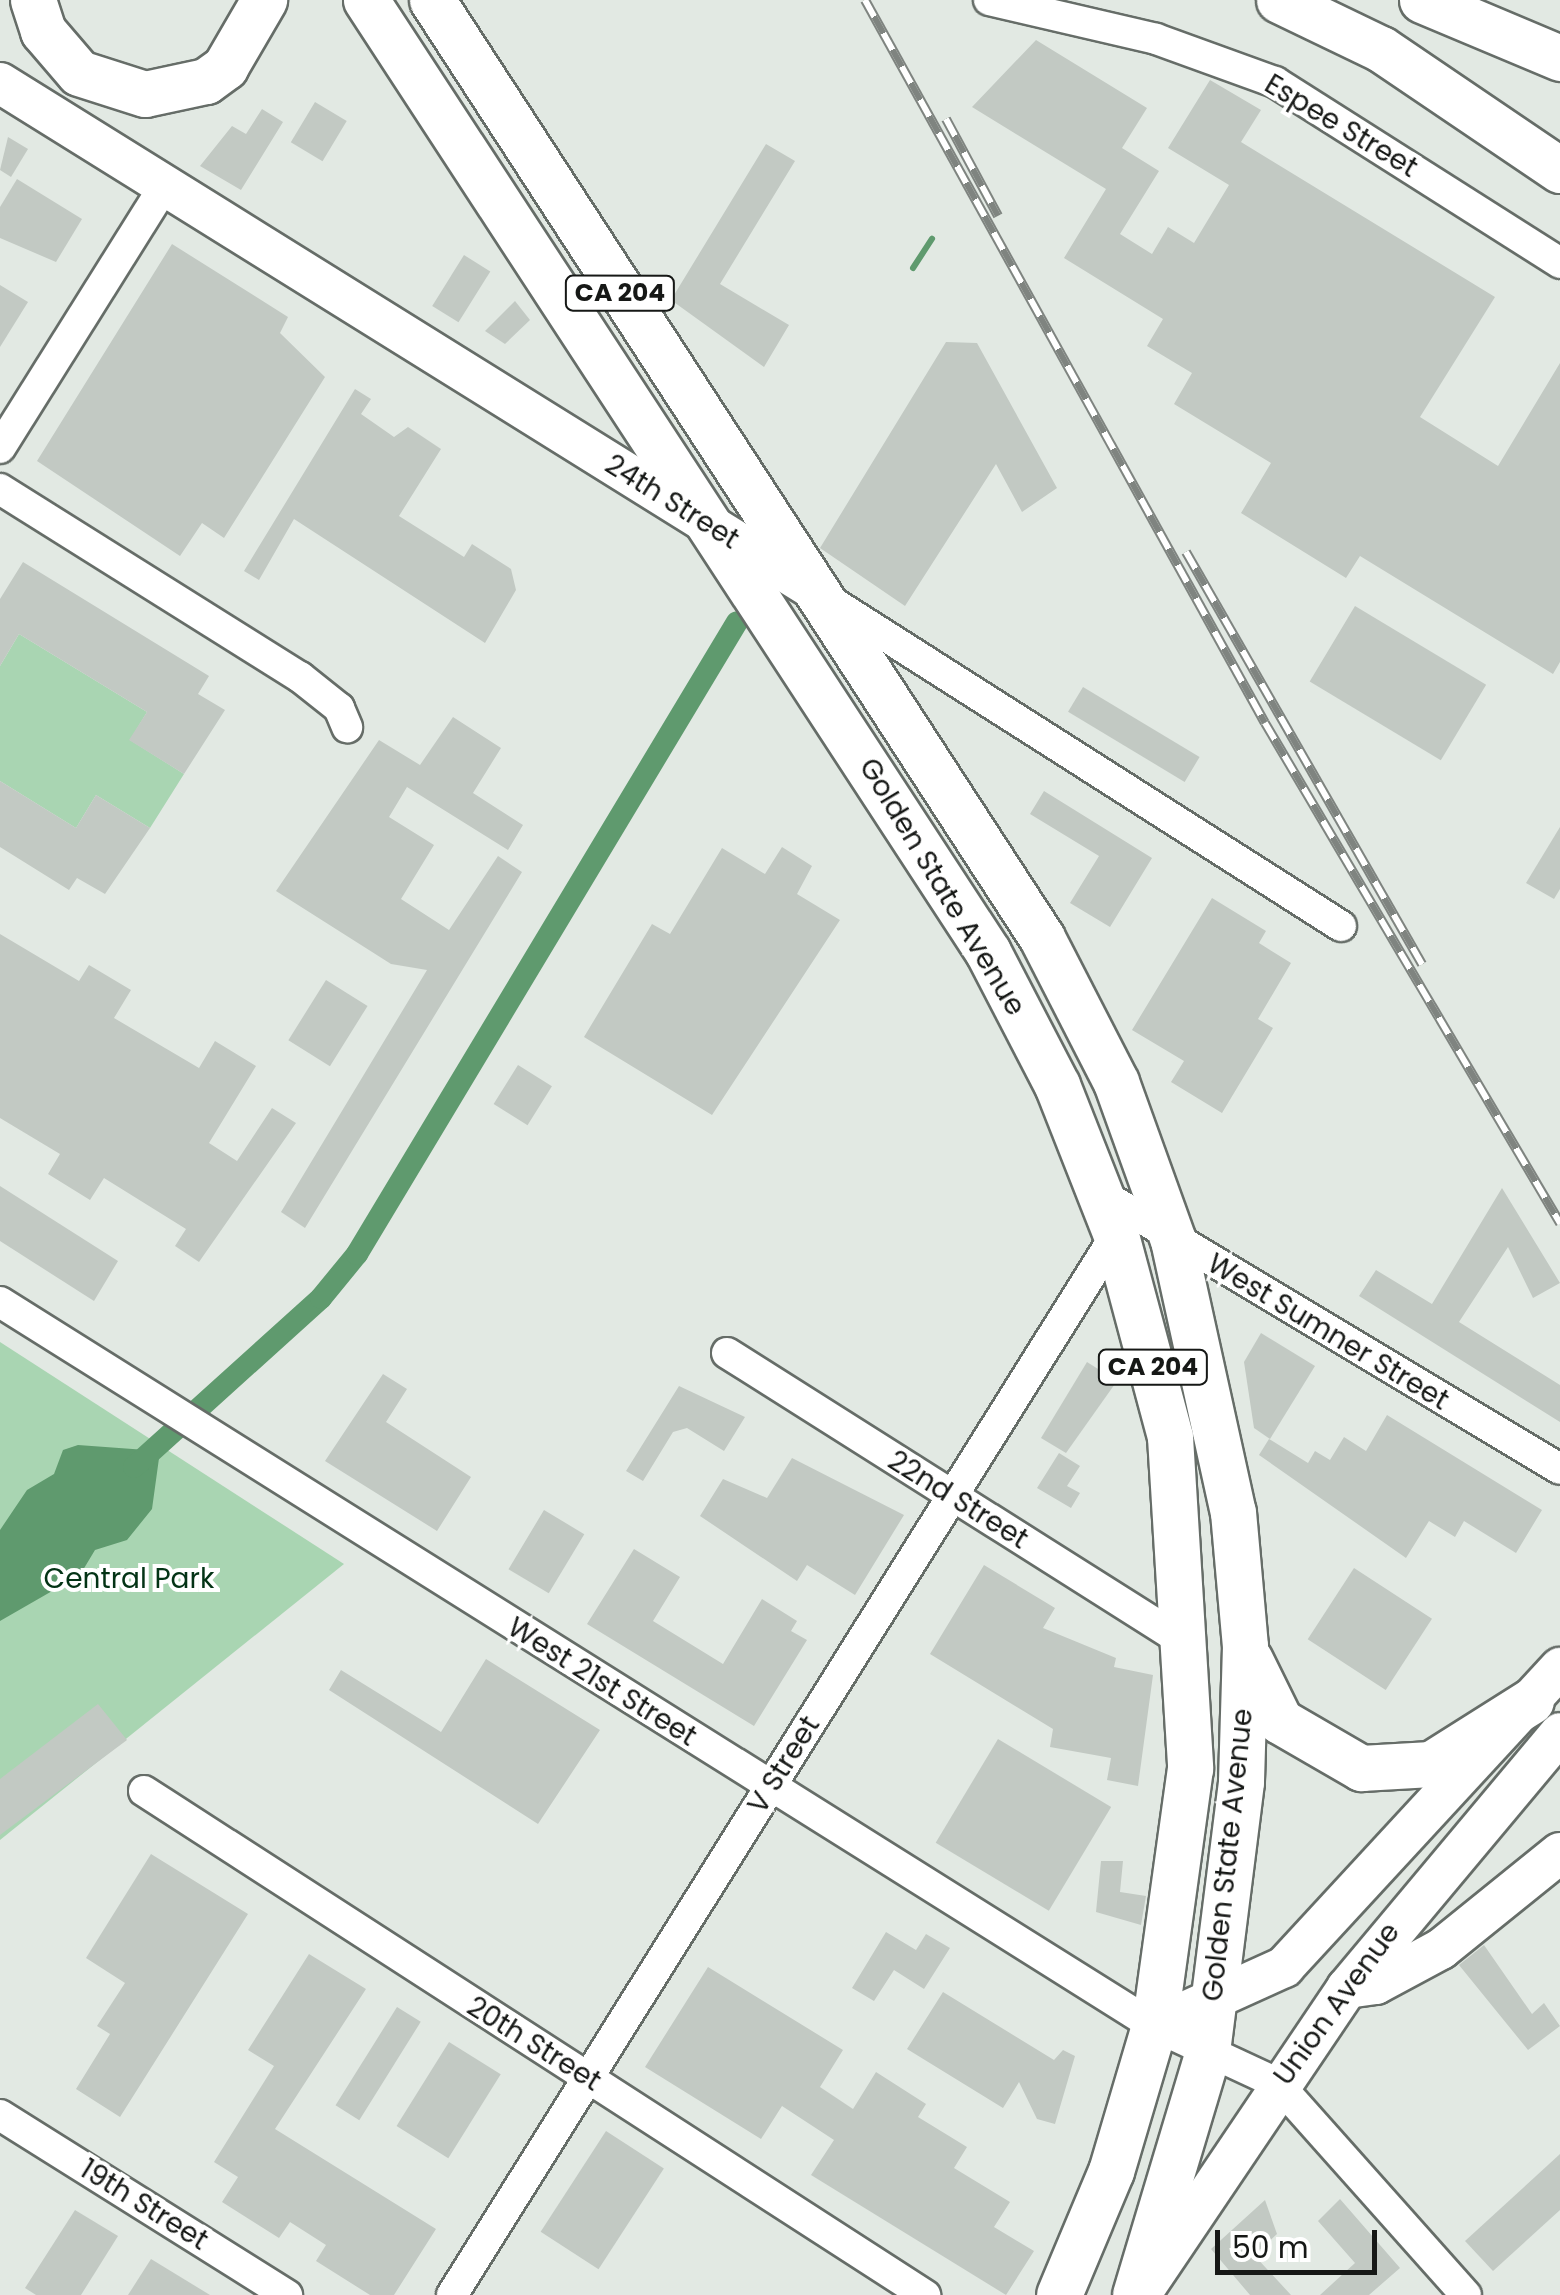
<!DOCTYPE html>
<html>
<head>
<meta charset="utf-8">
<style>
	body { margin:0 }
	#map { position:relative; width:1560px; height:2295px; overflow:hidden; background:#e2e9e3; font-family:Poppins,sans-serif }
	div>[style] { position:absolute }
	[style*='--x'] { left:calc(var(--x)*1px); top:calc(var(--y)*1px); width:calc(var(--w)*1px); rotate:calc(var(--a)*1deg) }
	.green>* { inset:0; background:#a9d5b2 }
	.water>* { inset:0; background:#5f9a6e }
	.stream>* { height:6px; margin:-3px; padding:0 3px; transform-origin:3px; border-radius:3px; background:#5f9a6e }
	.canal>* { height:22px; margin:-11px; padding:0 11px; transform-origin:11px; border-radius:11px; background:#5f9a6e }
	.building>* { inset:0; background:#c2c9c3; transform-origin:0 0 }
	.roads { filter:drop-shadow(2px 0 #666d68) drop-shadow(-2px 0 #666d68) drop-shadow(0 2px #666d68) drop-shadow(0 -2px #666d68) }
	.minor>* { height:30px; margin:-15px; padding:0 15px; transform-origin:15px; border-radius:15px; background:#fff }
	.major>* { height:40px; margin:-20px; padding:0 20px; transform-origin:20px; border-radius:20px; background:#fff }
	.highway>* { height:45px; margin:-22.5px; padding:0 22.5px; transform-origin:22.5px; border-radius:22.5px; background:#fff }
	.rail>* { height:10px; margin-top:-5px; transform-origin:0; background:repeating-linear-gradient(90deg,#fff 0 19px,#7f8480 0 38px); box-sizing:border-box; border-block:2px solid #7f8480 }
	span { translate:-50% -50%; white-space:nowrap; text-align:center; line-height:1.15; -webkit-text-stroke:8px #fff; paint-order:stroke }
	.shield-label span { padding:2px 8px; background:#fff; border:2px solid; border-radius:8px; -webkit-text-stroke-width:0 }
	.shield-label { font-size:25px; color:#161816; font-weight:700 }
	.street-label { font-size:28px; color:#161816 }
	.park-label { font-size:28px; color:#033315 }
	.scale { position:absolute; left:1215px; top:2230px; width:162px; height:45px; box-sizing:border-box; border:5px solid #161816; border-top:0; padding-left:12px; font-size:30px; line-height:35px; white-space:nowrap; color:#161816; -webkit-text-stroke:8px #fff; paint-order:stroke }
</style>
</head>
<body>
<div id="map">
	<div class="green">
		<div style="clip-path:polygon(19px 634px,147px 712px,130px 740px,184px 774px,150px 828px,96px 795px,76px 828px,0 781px,0 666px)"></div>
		<div style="clip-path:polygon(0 1342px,344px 1564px,0 1840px)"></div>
	</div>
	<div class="water">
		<div style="clip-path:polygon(78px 1445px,160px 1451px,152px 1509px,127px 1540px,95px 1550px,80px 1575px,0 1621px,0 1530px,27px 1490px,54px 1474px,63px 1450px)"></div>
	</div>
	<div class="stream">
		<div style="--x:913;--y:268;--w:35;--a:-57"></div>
	</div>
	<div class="canal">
		<div style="--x:134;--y:1467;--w:252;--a:-42.1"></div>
		<div style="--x:321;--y:1298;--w:57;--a:-50.7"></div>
		<div style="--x:357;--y:1254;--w:737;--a:-58.98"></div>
	</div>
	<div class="building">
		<div style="clip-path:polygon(1036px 40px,1147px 108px,1122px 148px,1159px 171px,1120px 234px,1152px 254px,1168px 227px,1194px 243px,1229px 185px,1168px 148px,1210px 80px,1261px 110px,1241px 142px,1495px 297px,1420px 417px,1498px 466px,1560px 363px,1560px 662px,1553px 674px,1360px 556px,1346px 578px,1241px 513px,1271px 463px,1174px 404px,1192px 373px,1147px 346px,1163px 319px,1064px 258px,1106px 189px,972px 107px)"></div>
		<div style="left:315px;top:102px;width:37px;height:47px;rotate:31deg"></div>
		<div style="clip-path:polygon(262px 109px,283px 122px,241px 190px,200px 166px,232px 126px,246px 134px)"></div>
		<div style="clip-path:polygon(8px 137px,28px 149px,11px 177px,0 170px)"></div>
		<div style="clip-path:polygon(766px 144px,795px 161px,720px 284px,789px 325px,764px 367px,671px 300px)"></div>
		<div style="clip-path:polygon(17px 179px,82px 219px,56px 262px,0 238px,0 207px)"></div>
		<div style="clip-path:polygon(172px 244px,288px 317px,280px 333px,325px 377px,224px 538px,202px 523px,180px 556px,37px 461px)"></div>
		<div style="left:464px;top:255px;width:31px;height:60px;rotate:32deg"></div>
		<div style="clip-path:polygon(0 285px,28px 302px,0 347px)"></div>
		<div style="clip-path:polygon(515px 301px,530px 320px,505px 344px,485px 331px)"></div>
		<div style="clip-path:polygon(946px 342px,977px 343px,1057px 488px,1022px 512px,996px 464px,905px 606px,820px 548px)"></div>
		<div style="clip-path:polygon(355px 389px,371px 399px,361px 414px,394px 437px,408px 427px,441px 449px,399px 516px,464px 557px,472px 544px,511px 569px,516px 590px,485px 643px,294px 519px,259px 580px,244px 571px)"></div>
		<div style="clip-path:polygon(23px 562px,209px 676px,198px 694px,225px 710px,184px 774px,129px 740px,147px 712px,19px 634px,0 666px,0 599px)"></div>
		<div style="left:1355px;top:606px;width:153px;height:88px;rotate:31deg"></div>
		<div style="left:1083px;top:687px;width:136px;height:29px;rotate:31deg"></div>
		<div style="clip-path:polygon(453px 717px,501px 748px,473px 793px,523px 825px,508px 850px,407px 787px,389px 817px,434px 845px,401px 899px,449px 930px,498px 856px,522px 872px,305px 1228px,281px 1212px,427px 970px,391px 964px,276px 891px,379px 740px,420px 765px)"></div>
		<div style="clip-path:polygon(0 781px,76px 828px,96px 795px,150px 828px,105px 894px,77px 878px,69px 890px,0 847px)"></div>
		<div style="clip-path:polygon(1044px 791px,1152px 858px,1110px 927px,1070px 903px,1099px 856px,1030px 814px)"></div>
		<div style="clip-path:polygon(1560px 827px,1560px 889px,1554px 899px,1526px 883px)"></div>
		<div style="clip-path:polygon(782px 847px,812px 866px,797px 894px,840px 920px,712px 1115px,584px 1037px,652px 924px,670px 934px,722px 848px,765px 874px)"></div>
		<div style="clip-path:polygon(1212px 898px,1266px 931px,1259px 943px,1291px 963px,1258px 1019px,1273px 1028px,1222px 1113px,1171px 1082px,1184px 1061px,1132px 1030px)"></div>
		<div style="clip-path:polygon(0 934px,79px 981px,89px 965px,131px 990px,114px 1018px,199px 1068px,215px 1041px,256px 1066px,209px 1143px,237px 1161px,272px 1108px,296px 1123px,199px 1262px,175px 1246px,186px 1229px,104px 1178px,90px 1200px,48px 1174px,60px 1154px,0 1118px)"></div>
		<div style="left:326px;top:980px;width:49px;height:71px;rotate:32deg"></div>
		<div style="left:518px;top:1065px;width:40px;height:46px;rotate:32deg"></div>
		<div style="clip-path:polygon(0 1186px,118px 1261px,94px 1301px,0 1241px)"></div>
		<div style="clip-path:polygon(1502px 1188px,1560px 1283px,1533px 1298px,1508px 1247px,1459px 1322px,1560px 1385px,1560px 1422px,1359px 1296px,1376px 1270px,1432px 1304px)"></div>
		<div style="clip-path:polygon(1261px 1333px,1315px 1366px,1270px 1439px,1254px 1428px,1244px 1362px)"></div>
		<div style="clip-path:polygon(1087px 1362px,1117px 1381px,1066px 1453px,1041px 1438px)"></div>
		<div style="clip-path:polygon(383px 1374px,407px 1389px,386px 1422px,471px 1477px,437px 1531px,325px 1461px)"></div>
		<div style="clip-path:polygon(679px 1386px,745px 1417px,724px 1451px,687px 1428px,673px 1432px,643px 1481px,626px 1471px)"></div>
		<div style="clip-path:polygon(1387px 1415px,1542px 1510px,1516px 1553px,1464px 1521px,1455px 1537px,1429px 1521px,1406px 1558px,1259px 1455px,1269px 1439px,1308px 1463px,1315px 1451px,1330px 1460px,1344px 1437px,1366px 1451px)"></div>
		<div style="clip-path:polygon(1059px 1453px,1080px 1466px,1067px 1486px,1080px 1493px,1071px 1508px,1037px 1488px)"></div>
		<div style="clip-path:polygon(792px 1458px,904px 1515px,855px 1595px,807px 1565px,797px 1581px,700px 1516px,723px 1479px,767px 1498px)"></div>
		<div style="left:544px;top:1510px;width:47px;height:69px;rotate:31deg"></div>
		<div style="clip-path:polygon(634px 1549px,680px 1577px,653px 1621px,723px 1664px,762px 1599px,797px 1621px,791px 1631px,807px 1640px,754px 1726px,587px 1624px)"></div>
		<div style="clip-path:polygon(984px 1565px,1055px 1608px,1043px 1628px,1116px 1658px,1114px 1667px,1153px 1675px,1138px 1786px,1107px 1780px,1111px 1758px,1050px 1747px,1053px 1729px,930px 1654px)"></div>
		<div style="left:1354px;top:1568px;width:93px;height:85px;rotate:33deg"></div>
		<div style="clip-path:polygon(486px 1659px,600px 1730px,538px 1824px,329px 1690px,341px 1670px,441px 1732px)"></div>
		<div style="clip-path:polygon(98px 1704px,127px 1740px,0 1835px,0 1779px)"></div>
		<div style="left:998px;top:1739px;width:132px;height:121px;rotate:31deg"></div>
		<div style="clip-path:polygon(151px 1854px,248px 1914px,120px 2117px,76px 2089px,110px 2034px,97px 2026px,125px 1983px,86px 1958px)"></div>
		<div style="clip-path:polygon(1101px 1861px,1123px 1861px,1120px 1892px,1146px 1896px,1141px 1925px,1096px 1912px)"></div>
		<div style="clip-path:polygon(886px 1932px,916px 1950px,926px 1934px,950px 1948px,924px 1989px,894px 1970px,874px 2001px,852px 1988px)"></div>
		<div style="clip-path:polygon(1484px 1945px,1532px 2014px,1544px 2003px,1560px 2026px,1528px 2050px,1459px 1965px)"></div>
		<div style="clip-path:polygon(309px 1954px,366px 1989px,275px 2129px,436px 2229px,394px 2295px,370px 2295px,316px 2261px,326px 2245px,290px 2222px,279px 2238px,222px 2202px,238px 2177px,214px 2162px,274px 2066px,248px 2050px)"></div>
		<div style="clip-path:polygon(708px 1967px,843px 2050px,820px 2087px,853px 2109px,876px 2072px,926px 2104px,918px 2117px,967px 2147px,954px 2168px,1010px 2202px,994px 2227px,1034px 2251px,1006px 2295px,811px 2175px,834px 2140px,782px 2106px,761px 2139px,645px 2067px)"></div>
		<div style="clip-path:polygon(943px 1992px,1054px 2060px,1063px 2050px,1075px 2056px,1055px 2124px,1037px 2119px,1019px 2082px,1003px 2108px,907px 2049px)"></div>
		<div style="left:397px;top:2007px;width:28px;height:116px;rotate:32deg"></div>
		<div style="left:449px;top:2042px;width:61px;height:99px;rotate:32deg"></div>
		<div style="left:606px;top:2131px;width:69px;height:120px;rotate:33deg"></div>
		<div style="clip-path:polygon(1560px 2154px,1560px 2210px,1493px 2271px,1465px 2241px)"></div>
		<div style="clip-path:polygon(1340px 2199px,1400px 2268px,1369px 2295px,1320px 2295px,1355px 2263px,1318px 2221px)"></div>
		<div style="clip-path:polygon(1265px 2200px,1277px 2234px,1254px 2255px,1291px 2295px,1250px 2295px,1211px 2249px)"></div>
		<div style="clip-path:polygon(75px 2210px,118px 2236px,81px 2295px,36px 2295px,25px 2288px)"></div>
		<div style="clip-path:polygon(151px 2259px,210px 2295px,128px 2295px)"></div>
	</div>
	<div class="roads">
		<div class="minor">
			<div style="--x:989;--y:0;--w:171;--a:13.1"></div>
			<div style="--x:1156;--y:39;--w:127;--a:19.9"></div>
			<div style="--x:1275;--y:82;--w:338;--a:32.4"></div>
			<div style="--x:0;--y:448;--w:308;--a:-57.9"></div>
			<div style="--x:0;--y:489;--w:354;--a:32.1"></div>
			<div style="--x:300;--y:677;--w:50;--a:38.5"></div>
			<div style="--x:339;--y:708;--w:21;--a:67"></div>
			<div style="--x:829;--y:600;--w:607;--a:32.49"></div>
			<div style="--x:1100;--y:1193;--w:536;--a:30.96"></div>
			<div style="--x:0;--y:1302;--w:1362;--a:32.1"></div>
			<div style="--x:1154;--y:2026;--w:136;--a:24.9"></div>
			<div style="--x:1277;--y:2083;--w:284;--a:48.3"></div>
			<div style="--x:727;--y:1353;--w:547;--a:32.29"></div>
			<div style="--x:144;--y:1791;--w:930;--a:32.84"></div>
			<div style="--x:0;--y:2115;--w:339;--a:32.1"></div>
			<div style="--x:452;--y:2295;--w:1251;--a:-57.94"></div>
		</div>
		<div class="major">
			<div style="--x:0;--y:83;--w:952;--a:31.9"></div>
			<div style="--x:1347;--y:1988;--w:29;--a:-8"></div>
			<div style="--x:1376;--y:1984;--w:74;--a:-28.3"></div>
			<div style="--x:1441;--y:1949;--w:153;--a:-38.9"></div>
			<div style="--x:1154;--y:2026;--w:143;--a:-24.4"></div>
			<div style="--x:1284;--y:1967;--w:407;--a:-47.3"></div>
			<div style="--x:1140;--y:2295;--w:370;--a:-56"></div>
			<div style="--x:1347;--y:1988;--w:332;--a:-50.1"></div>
		</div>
		<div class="highway">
			<div style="--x:33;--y:0;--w:33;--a:72"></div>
			<div style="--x:43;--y:31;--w:55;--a:49.4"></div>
			<div style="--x:79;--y:73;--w:69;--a:17.7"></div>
			<div style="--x:145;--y:94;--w:62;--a:-12"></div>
			<div style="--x:206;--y:81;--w:24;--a:-36"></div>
			<div style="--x:225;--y:67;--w:78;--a:-59.8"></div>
			<div style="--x:366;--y:0;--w:1137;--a:56.84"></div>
			<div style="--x:988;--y:952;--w:150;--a:62.6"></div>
			<div style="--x:1057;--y:1085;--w:161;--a:68.5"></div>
			<div style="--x:1116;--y:1235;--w:209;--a:75"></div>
			<div style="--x:1170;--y:1437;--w:332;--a:86.5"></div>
			<div style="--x:1190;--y:1768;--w:260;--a:97.9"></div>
			<div style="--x:1154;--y:2026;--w:151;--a:106.5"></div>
			<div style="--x:1111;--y:2171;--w:134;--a:112.8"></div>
			<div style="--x:432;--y:0;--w:1119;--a:56.96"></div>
			<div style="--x:1042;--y:938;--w:162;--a:62.8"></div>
			<div style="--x:1116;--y:1082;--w:168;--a:70.2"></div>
			<div style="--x:1173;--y:1240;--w:279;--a:77.6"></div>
			<div style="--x:1233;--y:1512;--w:135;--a:84.9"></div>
			<div style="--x:1245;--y:1646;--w:136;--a:91.7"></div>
			<div style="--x:1241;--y:1782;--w:278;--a:97.2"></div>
			<div style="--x:1206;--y:2058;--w:247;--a:106.7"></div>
			<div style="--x:1279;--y:0;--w:113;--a:25.7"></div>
			<div style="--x:1381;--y:49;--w:216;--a:34.1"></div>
			<div style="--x:1422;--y:0;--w:150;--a:22.8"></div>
			<div style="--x:1250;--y:1660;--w:68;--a:63.8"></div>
			<div style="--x:1280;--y:1721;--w:94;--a:30.1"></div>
			<div style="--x:1361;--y:1768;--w:70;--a:-3.3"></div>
			<div style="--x:1431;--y:1764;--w:118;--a:-32.2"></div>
		</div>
	</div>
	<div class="rail">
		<div style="--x:865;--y:0;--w:826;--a:61.05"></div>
		<div style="--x:1265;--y:723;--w:581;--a:59.46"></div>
		<div style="--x:946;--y:119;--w:110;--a:61.8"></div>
		<div style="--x:1186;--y:552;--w:475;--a:60.2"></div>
	</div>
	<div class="shield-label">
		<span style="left:620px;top:293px">CA 204</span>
		<span style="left:1153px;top:1367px">CA 204</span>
	</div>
	<div class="street-label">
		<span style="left:1341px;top:126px;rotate:31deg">Espee Street</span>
		<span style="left:672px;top:502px;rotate:32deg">24th Street</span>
		<span style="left:942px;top:887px;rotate:59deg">Golden State Avenue</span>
		<span style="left:1328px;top:1332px;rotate:31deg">West Sumner Street</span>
		<span style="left:958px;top:1500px;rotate:32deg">22nd Street</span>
		<span style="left:602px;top:1682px;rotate:32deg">West 21st Street</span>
		<span style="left:784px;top:1765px;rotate:-58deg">V Street</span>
		<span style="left:1228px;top:1855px;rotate:-84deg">Golden State Avenue</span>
		<span style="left:1337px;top:2004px;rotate:-54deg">Union Avenue</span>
		<span style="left:534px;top:2044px;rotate:32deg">20th Street</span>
		<span style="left:144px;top:2205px;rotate:32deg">19th Street</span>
	</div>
	<div class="park-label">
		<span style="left:129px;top:1579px">Central Park</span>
	</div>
	<div class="scale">50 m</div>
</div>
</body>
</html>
